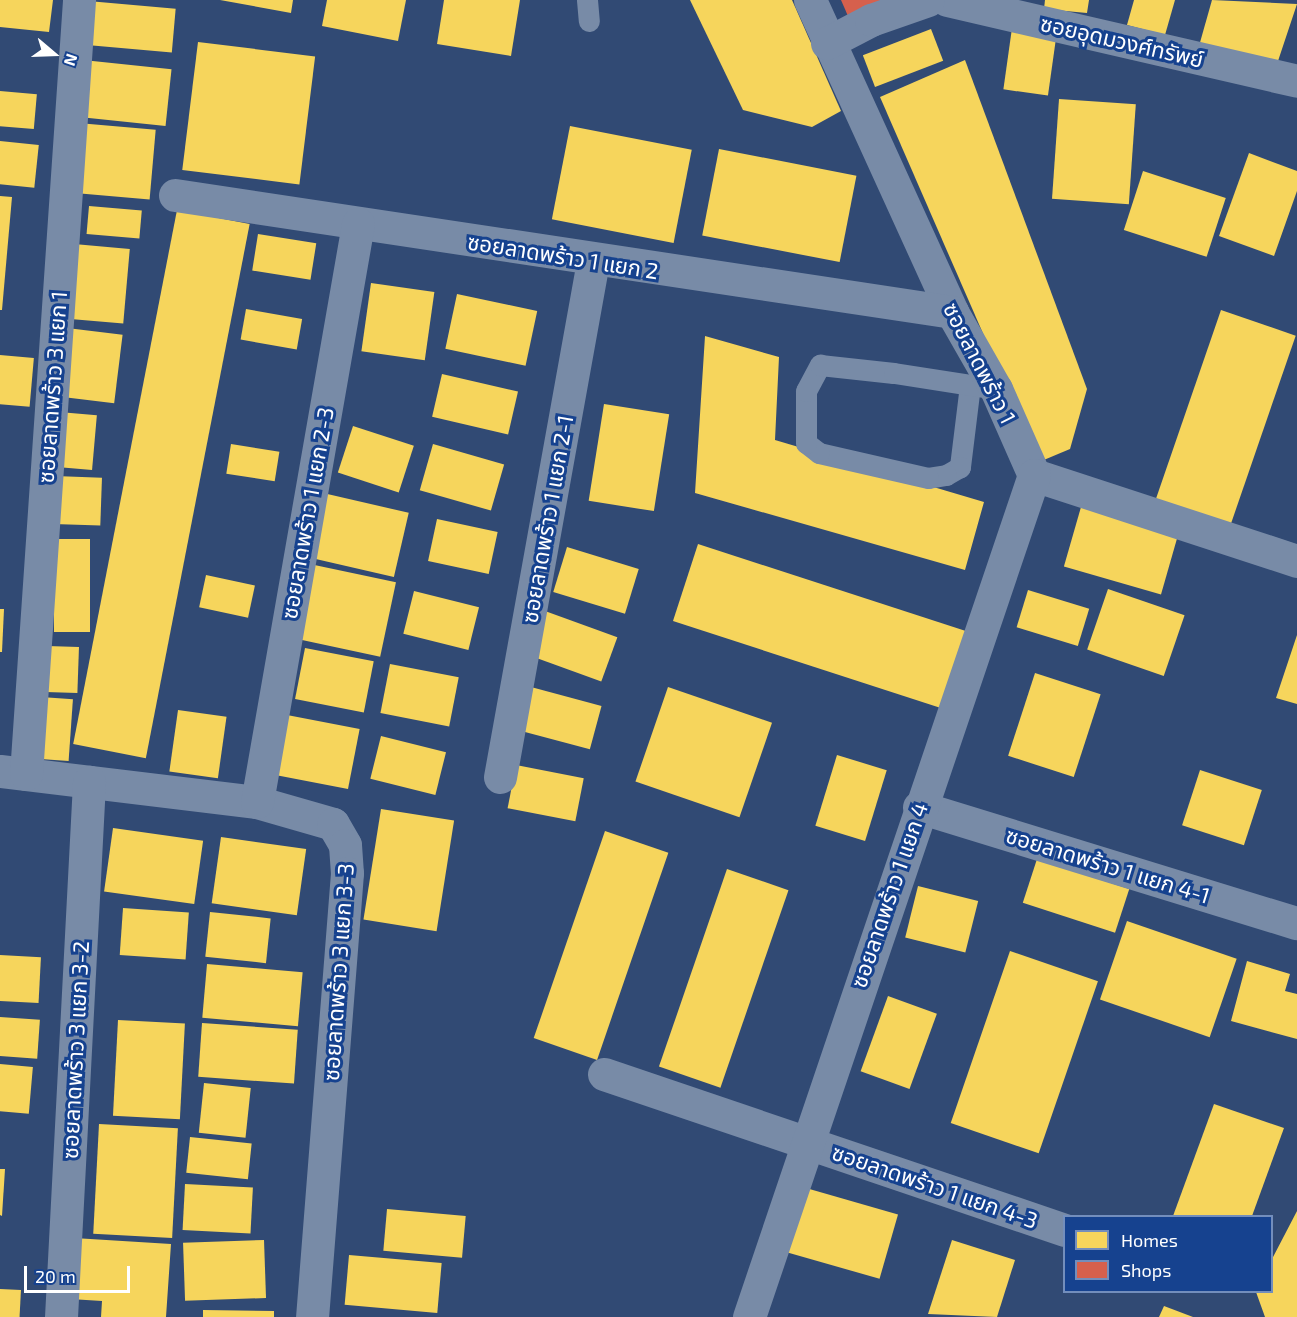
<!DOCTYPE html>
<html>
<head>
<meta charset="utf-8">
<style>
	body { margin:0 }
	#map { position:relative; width:1297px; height:1317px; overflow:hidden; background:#314a74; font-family:"Exo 2","Noto Sans Thai",sans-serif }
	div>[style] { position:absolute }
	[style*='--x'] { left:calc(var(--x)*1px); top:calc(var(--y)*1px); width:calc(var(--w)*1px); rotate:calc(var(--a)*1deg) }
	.homes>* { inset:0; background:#f6d55c; transform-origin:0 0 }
	.shops>* { inset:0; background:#d6604d }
	.service>* { height:21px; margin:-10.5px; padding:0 10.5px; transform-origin:10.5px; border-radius:10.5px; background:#788ba7 }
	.minor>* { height:33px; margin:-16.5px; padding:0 16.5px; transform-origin:16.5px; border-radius:16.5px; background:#788ba7 }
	span { translate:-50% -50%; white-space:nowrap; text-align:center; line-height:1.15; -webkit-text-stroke:6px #16428f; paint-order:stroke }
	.street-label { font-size:22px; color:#fff }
	.legend { position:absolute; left:1063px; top:1215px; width:210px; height:78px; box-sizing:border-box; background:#16428f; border:2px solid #738ebc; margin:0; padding:8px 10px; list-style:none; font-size:18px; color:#fff }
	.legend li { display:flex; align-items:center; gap:12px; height:30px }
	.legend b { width:30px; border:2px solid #738ebc }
	.north { position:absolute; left:24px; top:24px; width:60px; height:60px; -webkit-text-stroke:4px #16428f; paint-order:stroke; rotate:109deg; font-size:16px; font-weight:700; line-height:24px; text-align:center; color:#fff }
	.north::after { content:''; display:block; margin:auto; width:21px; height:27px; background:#fff; clip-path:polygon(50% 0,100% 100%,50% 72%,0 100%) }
	.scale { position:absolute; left:24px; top:1266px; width:106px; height:27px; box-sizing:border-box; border:3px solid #fff; border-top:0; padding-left:8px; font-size:18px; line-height:21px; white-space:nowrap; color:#fff; -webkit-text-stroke:4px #16428f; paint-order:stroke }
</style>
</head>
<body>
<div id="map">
	<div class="homes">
		<div style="clip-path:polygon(0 0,53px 0,49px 32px,0 27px)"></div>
		<div style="clip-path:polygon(220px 0,293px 0,291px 13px)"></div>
		<div style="clip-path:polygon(327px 0,406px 0,398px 41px,322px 26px)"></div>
		<div style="clip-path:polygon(444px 0,520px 0,511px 56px,437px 44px)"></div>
		<div style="clip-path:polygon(690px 0,792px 0,841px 111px,812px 127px,743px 110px)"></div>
		<div style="clip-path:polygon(1045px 0,1089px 0,1087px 13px,1044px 9px)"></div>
		<div style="clip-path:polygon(1134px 0,1175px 0,1165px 35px,1127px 25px)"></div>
		<div style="clip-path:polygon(1212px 0,1297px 4px,1277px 64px,1199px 46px)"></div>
		<div style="left:88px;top:1px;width:88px;height:44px;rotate:5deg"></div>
		<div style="left:1013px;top:21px;width:45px;height:69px;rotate:8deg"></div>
		<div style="left:931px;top:29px;width:34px;height:73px;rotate:69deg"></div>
		<div style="left:198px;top:42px;width:118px;height:129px;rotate:7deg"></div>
		<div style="left:83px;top:60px;width:89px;height:57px;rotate:6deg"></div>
		<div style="clip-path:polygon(965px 60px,1087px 389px,1070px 449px,1039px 462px,880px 97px)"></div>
		<div style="left:0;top:91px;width:37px;height:35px;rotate:5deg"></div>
		<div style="left:1059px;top:99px;width:77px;height:100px;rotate:4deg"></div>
		<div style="left:78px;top:123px;width:78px;height:70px;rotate:5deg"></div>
		<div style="left:570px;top:126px;width:124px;height:95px;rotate:11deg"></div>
		<div style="left:0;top:141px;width:39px;height:43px;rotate:6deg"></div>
		<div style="left:719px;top:149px;width:140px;height:88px;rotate:11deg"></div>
		<div style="clip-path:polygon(1249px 153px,1297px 171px,1297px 191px,1274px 256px,1219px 236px)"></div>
		<div style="left:1143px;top:171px;width:87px;height:62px;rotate:18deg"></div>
		<div style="clip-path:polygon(0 196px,12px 197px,2px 310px,0 310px)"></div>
		<div style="left:89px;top:206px;width:53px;height:28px;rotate:5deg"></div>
		<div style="left:177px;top:210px;width:74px;height:544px;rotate:11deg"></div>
		<div style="left:258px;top:234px;width:59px;height:37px;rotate:9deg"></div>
		<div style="left:74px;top:244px;width:56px;height:75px;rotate:5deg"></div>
		<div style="left:371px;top:283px;width:64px;height:69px;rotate:8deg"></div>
		<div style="left:457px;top:294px;width:82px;height:56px;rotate:12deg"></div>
		<div style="left:246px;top:309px;width:57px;height:31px;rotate:10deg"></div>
		<div style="left:1221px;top:310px;width:79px;height:200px;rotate:19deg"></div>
		<div style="left:67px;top:328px;width:56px;height:69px;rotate:7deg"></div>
		<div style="clip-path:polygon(705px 336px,779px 357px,775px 440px,984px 502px,965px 570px,695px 493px)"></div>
		<div style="left:0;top:355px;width:34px;height:49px;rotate:5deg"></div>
		<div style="left:442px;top:374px;width:78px;height:44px;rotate:13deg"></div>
		<div style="left:604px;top:404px;width:66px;height:98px;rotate:9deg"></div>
		<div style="left:59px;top:412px;width:38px;height:55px;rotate:5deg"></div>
		<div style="left:353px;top:426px;width:64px;height:49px;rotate:18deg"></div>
		<div style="left:231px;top:444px;width:49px;height:30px;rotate:9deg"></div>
		<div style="left:433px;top:444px;width:74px;height:48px;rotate:16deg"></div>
		<div style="left:55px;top:476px;width:47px;height:48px;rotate:2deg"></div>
		<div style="left:323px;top:493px;width:88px;height:66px;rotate:13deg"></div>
		<div style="left:1081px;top:507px;width:101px;height:62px;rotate:16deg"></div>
		<div style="left:437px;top:519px;width:62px;height:43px;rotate:12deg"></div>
		<div style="left:54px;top:539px;width:36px;height:93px"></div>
		<div style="left:698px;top:544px;width:284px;height:81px;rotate:18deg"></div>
		<div style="left:567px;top:547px;width:75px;height:47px;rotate:17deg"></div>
		<div style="left:305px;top:563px;width:93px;height:76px;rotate:12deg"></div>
		<div style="left:206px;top:575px;width:50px;height:33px;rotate:12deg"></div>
		<div style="left:1108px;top:589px;width:81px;height:64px;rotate:19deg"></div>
		<div style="left:1028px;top:590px;width:64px;height:39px;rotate:17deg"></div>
		<div style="left:414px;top:591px;width:67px;height:44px;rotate:14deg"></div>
		<div style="clip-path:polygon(0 609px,4px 609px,2px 652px,0 652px)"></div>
		<div style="left:545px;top:611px;width:77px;height:47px;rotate:20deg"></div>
		<div style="clip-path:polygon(1297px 635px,1297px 704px,1276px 698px)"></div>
		<div style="left:47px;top:646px;width:32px;height:46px;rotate:2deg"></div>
		<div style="left:305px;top:648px;width:70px;height:52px;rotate:11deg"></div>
		<div style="left:390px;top:664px;width:70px;height:50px;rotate:11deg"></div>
		<div style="left:1035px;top:673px;width:69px;height:87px;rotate:18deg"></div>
		<div style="left:531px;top:687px;width:73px;height:45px;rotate:15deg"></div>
		<div style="left:668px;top:687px;width:110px;height:100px;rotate:19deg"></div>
		<div style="left:41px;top:697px;width:32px;height:62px;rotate:4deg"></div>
		<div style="left:178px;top:710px;width:49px;height:62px;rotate:8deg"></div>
		<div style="left:287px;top:715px;width:74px;height:61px;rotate:11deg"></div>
		<div style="left:381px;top:736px;width:67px;height:44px;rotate:14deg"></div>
		<div style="left:837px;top:755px;width:52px;height:74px;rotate:17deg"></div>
		<div style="left:516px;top:765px;width:69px;height:44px;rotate:11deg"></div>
		<div style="left:1200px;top:770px;width:65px;height:58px;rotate:18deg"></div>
		<div style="left:381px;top:809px;width:74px;height:112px;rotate:9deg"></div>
		<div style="left:113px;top:828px;width:91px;height:64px;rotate:8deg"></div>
		<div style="left:605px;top:831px;width:67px;height:219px;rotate:19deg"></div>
		<div style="left:221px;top:837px;width:86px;height:67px;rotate:8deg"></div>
		<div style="left:1037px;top:859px;width:97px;height:46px;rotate:18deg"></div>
		<div style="left:727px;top:869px;width:65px;height:209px;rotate:19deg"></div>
		<div style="left:918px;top:886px;width:62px;height:53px;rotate:14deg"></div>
		<div style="left:123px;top:908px;width:66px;height:47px;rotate:4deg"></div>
		<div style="left:210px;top:912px;width:61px;height:45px;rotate:6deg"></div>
		<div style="left:1127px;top:921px;width:116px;height:83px;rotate:19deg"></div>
		<div style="left:1010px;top:951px;width:93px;height:182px;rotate:19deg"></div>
		<div style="left:0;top:955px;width:41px;height:46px;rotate:3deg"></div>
		<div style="clip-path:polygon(1247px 961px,1290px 974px,1285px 991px,1297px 994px,1297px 1039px,1231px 1021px)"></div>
		<div style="left:207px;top:964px;width:96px;height:54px;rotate:5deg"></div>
		<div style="left:888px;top:996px;width:52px;height:80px;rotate:20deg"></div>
		<div style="left:0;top:1017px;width:40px;height:39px;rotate:4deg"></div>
		<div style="left:118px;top:1020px;width:67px;height:96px;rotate:3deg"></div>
		<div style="left:202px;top:1023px;width:96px;height:54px;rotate:4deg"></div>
		<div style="left:0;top:1064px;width:33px;height:47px;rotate:5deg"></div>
		<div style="left:204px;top:1083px;width:47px;height:50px;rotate:6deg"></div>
		<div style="clip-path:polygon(1214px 1104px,1284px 1128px,1252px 1216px,1173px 1216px)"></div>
		<div style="left:99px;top:1124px;width:79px;height:110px;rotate:3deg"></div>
		<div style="left:190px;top:1137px;width:62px;height:36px;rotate:6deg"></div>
		<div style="clip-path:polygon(0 1169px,5px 1169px,2px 1216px,0 1215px)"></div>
		<div style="left:185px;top:1184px;width:68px;height:46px;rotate:3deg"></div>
		<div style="left:799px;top:1186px;width:103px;height:67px;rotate:16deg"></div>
		<div style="left:387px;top:1209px;width:79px;height:42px;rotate:5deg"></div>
		<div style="clip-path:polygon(1297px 1211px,1297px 1317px,1265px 1317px,1256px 1292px,1272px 1292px,1272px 1259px)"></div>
		<div style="clip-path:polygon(74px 1238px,171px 1244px,166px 1317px,101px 1317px,102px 1301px,70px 1299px)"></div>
		<div style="left:264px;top:1240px;width:58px;height:81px;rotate:88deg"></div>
		<div style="clip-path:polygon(952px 1240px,1015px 1260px,997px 1317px,928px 1314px)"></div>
		<div style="left:349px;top:1255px;width:93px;height:50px;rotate:5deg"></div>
		<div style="left:0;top:1289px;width:21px;height:28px;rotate:3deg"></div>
		<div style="clip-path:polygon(1164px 1306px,1193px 1317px,1159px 1317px)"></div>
		<div style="clip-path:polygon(203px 1310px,274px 1311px,274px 1317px,203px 1317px)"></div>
	</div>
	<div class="shops">
		<div style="clip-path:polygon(841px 0,902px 0,851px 23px)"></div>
	</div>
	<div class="service">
		<div style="--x:587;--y:0;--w:21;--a:85"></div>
		<div style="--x:970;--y:385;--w:83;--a:97"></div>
		<div style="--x:960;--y:467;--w:16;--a:150"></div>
		<div style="--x:946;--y:475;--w:18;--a:171"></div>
		<div style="--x:928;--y:478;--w:112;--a:-167.1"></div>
		<div style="--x:819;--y:453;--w:16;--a:-142"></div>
		<div style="--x:806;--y:443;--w:52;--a:-90"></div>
		<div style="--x:806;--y:391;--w:30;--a:-62"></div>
		<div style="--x:820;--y:365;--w:74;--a:6.2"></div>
		<div style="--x:894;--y:373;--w:103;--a:8.9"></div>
	</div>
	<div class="minor">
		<div style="--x:810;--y:0;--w:343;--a:65.5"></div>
		<div style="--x:952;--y:312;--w:89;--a:60.3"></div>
		<div style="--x:996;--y:389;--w:94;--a:66.2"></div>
		<div style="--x:1034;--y:475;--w:277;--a:18.1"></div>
		<div style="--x:947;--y:0;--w:359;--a:13"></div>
		<div style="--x:827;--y:43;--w:50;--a:-27.6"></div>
		<div style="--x:871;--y:20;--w:60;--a:-19.3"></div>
		<div style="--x:175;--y:195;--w:786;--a:8.56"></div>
		<div style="--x:0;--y:771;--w:259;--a:6.9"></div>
		<div style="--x:257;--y:802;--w:79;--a:16.1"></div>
		<div style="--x:333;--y:824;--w:24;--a:60"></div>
		<div style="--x:345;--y:845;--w:28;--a:86"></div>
		<div style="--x:347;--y:873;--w:445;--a:94.5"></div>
		<div style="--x:26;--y:774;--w:776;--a:-86.08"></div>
		<div style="--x:500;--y:777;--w:524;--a:-79.78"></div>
		<div style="--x:257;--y:802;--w:587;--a:-80.09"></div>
		<div style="--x:919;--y:807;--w:395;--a:17.1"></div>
		<div style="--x:604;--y:1074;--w:486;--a:18.7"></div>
		<div style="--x:61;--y:1317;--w:536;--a:-87"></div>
		<div style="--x:749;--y:1317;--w:889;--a:-71.3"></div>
	</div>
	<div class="street-label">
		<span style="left:1122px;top:41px;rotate:13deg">ซอยอุดมวงศ์ทรัพย์</span>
		<span style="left:563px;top:256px;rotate:9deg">ซอยลาดพร้าว 1 แยก 2</span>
		<span style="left:980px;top:363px;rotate:63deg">ซอยลาดพร้าว 1</span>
		<span style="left:52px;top:387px;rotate:-86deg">ซอยลาดพร้าว 3 แยก 1</span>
		<span style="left:307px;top:513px;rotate:-80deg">ซอยลาดพร้าว 1 แยก 2-3</span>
		<span style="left:547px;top:519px;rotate:-80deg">ซอยลาดพร้าว 1 แยก 2-1</span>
		<span style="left:1108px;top:865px;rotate:17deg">ซอยลาดพร้าว 1 แยก 4-1</span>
		<span style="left:889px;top:895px;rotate:-71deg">ซอยลาดพร้าว 1 แยก 4</span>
		<span style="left:338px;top:972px;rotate:-86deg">ซอยลาดพร้าว 3 แยก 3-3</span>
		<span style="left:75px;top:1050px;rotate:-87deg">ซอยลาดพร้าว 3 แยก 3-2</span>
		<span style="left:935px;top:1186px;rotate:19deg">ซอยลาดพร้าว 1 แยก 4-3</span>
	</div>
	<ul class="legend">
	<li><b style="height:16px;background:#f6d55c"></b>Homes</li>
	<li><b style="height:16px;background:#d6604d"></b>Shops</li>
	</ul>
	<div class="north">N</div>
	<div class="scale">20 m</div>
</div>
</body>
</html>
